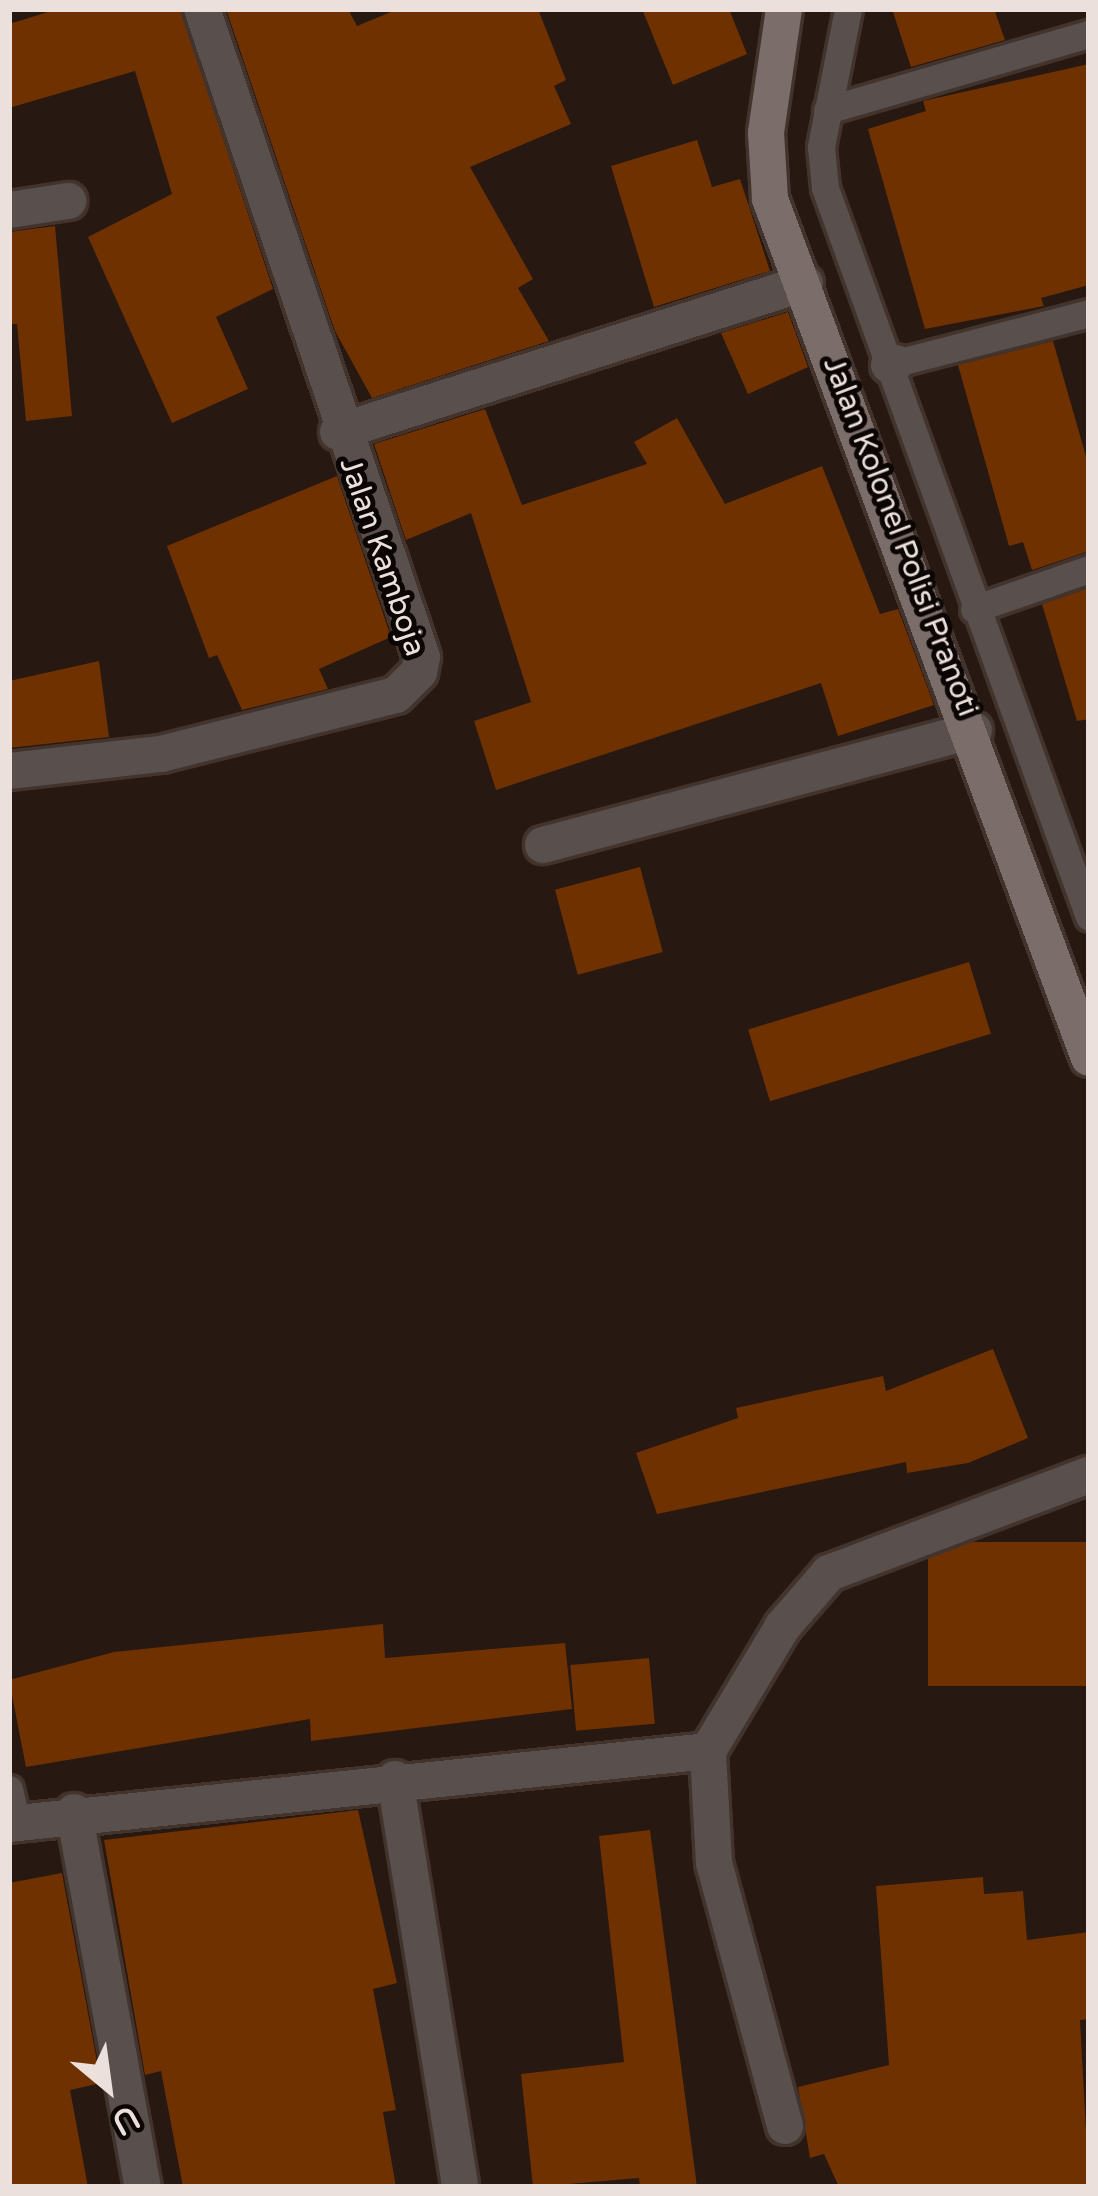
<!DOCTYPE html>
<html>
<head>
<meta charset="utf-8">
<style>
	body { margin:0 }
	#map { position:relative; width:1098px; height:2196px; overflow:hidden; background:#271811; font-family:"Varela Round",sans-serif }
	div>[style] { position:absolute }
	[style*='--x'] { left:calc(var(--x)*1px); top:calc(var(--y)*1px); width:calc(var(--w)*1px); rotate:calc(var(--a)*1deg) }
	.building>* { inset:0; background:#703101; transform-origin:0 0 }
	.roads { filter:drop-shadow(3px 0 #42342d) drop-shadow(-3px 0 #42342d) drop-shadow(0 3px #42342d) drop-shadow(0 -3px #42342d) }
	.lane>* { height:27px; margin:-13.5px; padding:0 13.5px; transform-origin:13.5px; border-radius:13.5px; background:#59504e }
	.street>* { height:36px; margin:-18px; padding:0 18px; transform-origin:18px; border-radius:18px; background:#59504e }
	.secondary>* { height:36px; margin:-18px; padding:0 18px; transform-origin:18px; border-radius:18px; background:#7b6d6a }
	span { translate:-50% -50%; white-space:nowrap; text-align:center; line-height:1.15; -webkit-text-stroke:10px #0b0503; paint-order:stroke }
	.street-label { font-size:30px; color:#ebe0db }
	.frame { position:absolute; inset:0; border:12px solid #ebe0db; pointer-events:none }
	.north { position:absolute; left:48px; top:2028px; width:120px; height:120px; -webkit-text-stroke:9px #0b0503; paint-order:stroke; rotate:151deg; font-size:33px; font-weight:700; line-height:48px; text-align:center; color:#ebe0db }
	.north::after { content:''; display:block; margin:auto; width:42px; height:54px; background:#ebe0db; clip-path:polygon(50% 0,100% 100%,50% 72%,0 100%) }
</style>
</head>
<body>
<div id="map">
	<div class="building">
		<div style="clip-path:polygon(58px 9px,180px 9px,273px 289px,216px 317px,248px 389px,172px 423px,88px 237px,172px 194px,135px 71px,9px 108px,9px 24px)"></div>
		<div style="clip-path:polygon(226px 9px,348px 9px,357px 26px,398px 9px,538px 9px,566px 80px,554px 86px,571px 124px,470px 167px,533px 279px,518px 288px,549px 341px,372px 398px,335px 331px)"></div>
		<div style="clip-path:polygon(642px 9px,729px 9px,747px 54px,673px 85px)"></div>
		<div style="clip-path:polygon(892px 9px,994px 9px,1005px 40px,911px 67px)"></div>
		<div style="clip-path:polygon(1089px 64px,1089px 285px,1041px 298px,1044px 306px,925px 329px,868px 129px,926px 111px,923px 101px)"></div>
		<div style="clip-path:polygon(697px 140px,712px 187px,740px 179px,770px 271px,654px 307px,611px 166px)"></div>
		<div style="clip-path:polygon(55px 226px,72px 416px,26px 421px,17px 324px,9px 324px,9px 232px)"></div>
		<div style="clip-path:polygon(788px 312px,808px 367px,748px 394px,721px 333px)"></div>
		<div style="clip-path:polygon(1053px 341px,1089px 467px,1089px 551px,1032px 570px,1023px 542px,1009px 546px,958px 365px)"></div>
		<div style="clip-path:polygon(485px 409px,522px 505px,647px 464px,634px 442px,677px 418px,725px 504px,822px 466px,880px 614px,898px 609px,934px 705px,838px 736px,821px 683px,496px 790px,474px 721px,531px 702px,471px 513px,406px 540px,374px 444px)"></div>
		<div style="clip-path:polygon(337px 476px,391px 637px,319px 669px,328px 689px,242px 710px,217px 655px,209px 658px,167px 546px)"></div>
		<div style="clip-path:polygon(1089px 588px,1089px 719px,1077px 721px,1042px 604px)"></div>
		<div style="clip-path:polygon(99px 661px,109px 737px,9px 748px,9px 681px)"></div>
		<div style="left:640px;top:867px;width:88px;height:88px;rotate:75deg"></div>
		<div style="left:969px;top:962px;width:75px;height:231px;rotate:73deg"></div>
		<div style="clip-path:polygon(993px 1349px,1028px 1438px,968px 1463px,907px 1473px,906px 1462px,657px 1514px,636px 1453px,738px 1418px,736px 1408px,883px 1376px,886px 1391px)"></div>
		<div style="left:1089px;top:1542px;width:144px;height:161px;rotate:90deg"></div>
		<div style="clip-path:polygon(383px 1624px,385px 1658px,565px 1643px,572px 1709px,311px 1741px,310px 1719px,26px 1767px,9px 1680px,114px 1652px)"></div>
		<div style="left:649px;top:1658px;width:66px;height:79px;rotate:85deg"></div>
		<div style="clip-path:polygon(358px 1810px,397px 1983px,373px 1989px,396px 2110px,383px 2112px,396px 2187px,183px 2187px,161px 2071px,145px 2075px,104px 1840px)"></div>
		<div style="clip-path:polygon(650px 1830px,697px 2187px,640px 2187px,639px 2178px,533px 2187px,521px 2074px,624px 2062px,599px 1836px)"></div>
		<div style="clip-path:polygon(62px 1873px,101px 2083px,70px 2090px,88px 2187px,9px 2187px,9px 1883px)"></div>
		<div style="clip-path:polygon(983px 1877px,984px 1894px,1023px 1891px,1027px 1940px,1089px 1932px,1089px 2019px,1080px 2020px,1089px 2187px,839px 2187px,824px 2154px,810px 2158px,798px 2087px,889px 2065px,876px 1886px)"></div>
	</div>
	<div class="roads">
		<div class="lane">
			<div style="--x:848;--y:9;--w:141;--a:101.1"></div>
			<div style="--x:821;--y:147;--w:41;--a:84.4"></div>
			<div style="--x:825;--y:188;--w:775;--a:70.09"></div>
			<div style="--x:827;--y:110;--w:273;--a:-16.2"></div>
			<div style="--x:896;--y:363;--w:199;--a:-14.5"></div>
			<div style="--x:974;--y:609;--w:122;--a:-19.2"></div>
			<div style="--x:9;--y:1789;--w:35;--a:77"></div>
		</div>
		<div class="street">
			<div style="--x:9;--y:210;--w:60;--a:-8.7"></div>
			<div style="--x:889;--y:365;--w:7;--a:-16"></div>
			<div style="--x:338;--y:432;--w:490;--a:-17.7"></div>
			<div style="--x:9;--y:771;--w:153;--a:-6.4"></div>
			<div style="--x:161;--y:754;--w:242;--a:-14.1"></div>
			<div style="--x:396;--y:695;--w:33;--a:-45"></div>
			<div style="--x:419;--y:672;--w:15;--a:-79"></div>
			<div style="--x:422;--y:657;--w:684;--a:-108.75"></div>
			<div style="--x:543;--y:845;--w:446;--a:-14.9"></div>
			<div style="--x:395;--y:1779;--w:409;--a:80.9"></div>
			<div style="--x:74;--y:1812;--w:381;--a:79.6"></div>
			<div style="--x:9;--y:1824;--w:703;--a:-5.96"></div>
			<div style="--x:785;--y:2126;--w:272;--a:-105.1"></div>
			<div style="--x:714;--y:1863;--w:112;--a:-93.1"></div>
			<div style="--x:708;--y:1751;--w:146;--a:-59"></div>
			<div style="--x:783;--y:1626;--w:70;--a:-49"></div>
			<div style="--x:829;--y:1573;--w:278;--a:-20.7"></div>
		</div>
		<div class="secondary">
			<div style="--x:784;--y:9;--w:125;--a:98.3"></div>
			<div style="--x:766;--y:133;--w:66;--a:86.5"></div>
			<div style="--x:770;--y:199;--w:916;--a:69.63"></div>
		</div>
	</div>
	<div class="street-label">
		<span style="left:900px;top:537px;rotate:69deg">Jalan Kolonel Polisi Pranoti</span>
		<span style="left:382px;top:557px;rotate:71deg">Jalan Kamboja</span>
	</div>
	<div class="frame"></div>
	<div class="north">U</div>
</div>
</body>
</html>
